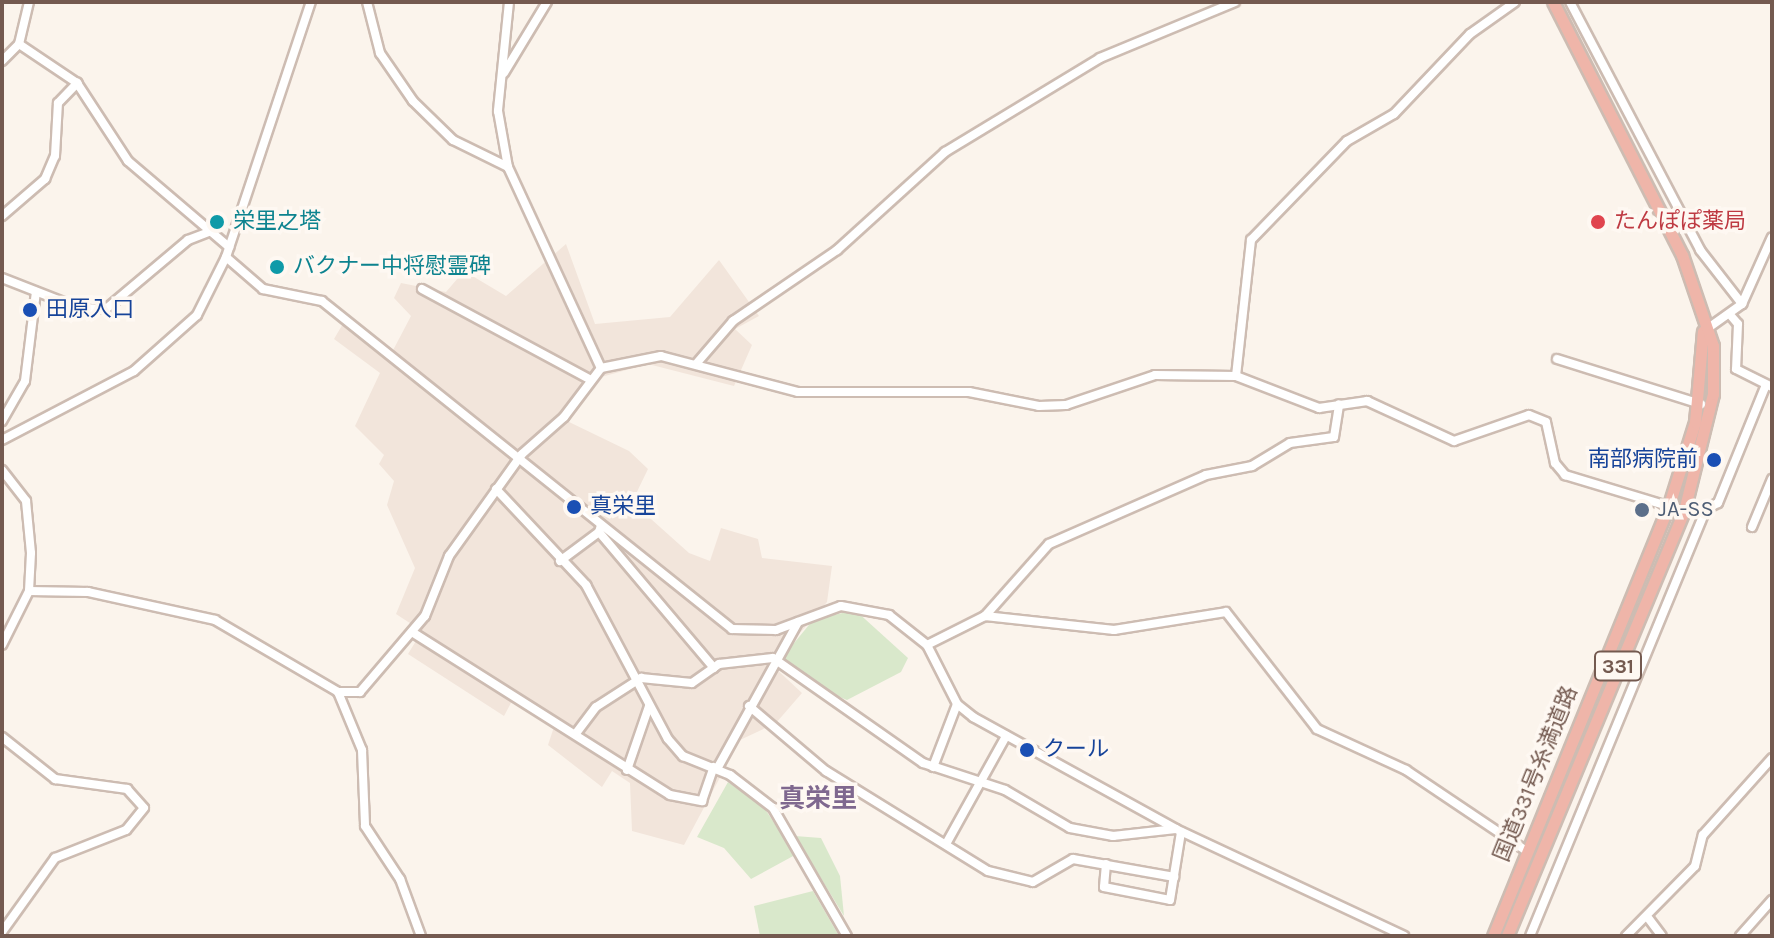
<!DOCTYPE html>
<html>
<head>
<meta charset="utf-8">
<style>
	body { margin:0 }
	#map { position:relative; width:1774px; height:938px; overflow:hidden; background:#fbf4ec; font-family:Karla,"Noto Sans JP",sans-serif }
	div>[style] { position:absolute }
	[style*='--x'] { left:calc(var(--x)*1px); top:calc(var(--y)*1px); width:calc(var(--w)*1px); rotate:calc(var(--a)*1deg) }
	.residential>* { inset:0; background:#f2e5db }
	.green>* { inset:0; background:#d9e8cb }
	.roads { filter:drop-shadow(2px 0 #cdbcb2) drop-shadow(-2px 0 #cdbcb2) drop-shadow(0 2px #cdbcb2) drop-shadow(0 -2px #cdbcb2) }
	.minor>* { height:8px; margin:-4px; padding:0 4px; transform-origin:4px; border-radius:4px; background:#fff }
	.highway>* { height:11px; margin:-5.5px; padding:0 5.5px; transform-origin:5.5px; border-radius:5.5px; background:#efb5a9 }
	.dots>* { width:22px; height:22px; translate:-50% -50%; box-sizing:border-box; border:4px solid #fef8f2; border-radius:50% }
	span { translate:-50% -50%; white-space:nowrap; text-align:center; line-height:1.15; -webkit-text-stroke:7px #fef8f2; paint-order:stroke }
	.shield-label span { padding:2px 6px; background:#fef8f2; border:2px solid; border-radius:6px; -webkit-text-stroke-width:0 }
	.shield-label { font-size:20px; color:#745a50; font-weight:700 }
	.culture-label { font-size:22px; color:#0d838f }
	.left { translate:0 -50%; text-align:left }
	.health-label { font-size:22px; color:#be3a42 }
	.transit-label { font-size:22px; color:#164399 }
	.right { translate:-100% -50%; text-align:right }
	.service-label { font-size:22px; color:#4e5e75 }
	.street-label { font-size:22px; color:#745a50 }
	.quarter-label { font-size:26px; color:#7f688f; font-weight:700 }
	.frame { position:absolute; inset:0; border:4px solid #745a50; pointer-events:none }
</style>
</head>
<body>
<div id="map">
	<div class="residential">
		<div style="clip-path:polygon(566px 244px,595px 324px,670px 317px,719px 260px,759px 316px,735px 329px,752px 345px,734px 386px,648px 364px,594px 379px,567px 421px,629px 451px,648px 469px,632px 502px,689px 553px,710px 561px,721px 528px,758px 539px,762px 558px,832px 566px,827px 602px,772px 665px,802px 693px,776px 723px,740px 740px,684px 845px,632px 831px,630px 783px,612px 771px,602px 787px,548px 745px,554px 727px,513px 699px,504px 716px,408px 654px,422px 631px,396px 614px,415px 568px,387px 505px,394px 481px,379px 464px,384px 455px,355px 426px,380px 373px,334px 339px,344px 322px,390px 356px,411px 316px,394px 298px,401px 283px,446px 292px,464px 271px,506px 296px)"></div>
	</div>
	<div class="green">
		<div style="clip-path:polygon(855px 610px,908px 658px,901px 672px,847px 700px,808px 684px,781px 659px,813px 620px)"></div>
		<div style="clip-path:polygon(728px 782px,765px 809px,795px 855px,751px 879px,724px 848px,697px 837px)"></div>
		<div style="clip-path:polygon(795px 836px,821px 838px,840px 876px,844px 916px)"></div>
		<div style="clip-path:polygon(813px 891px,839px 936px,760px 936px,754px 906px)"></div>
	</div>
	<div class="roads">
		<div class="minor">
			<div style="--x:367;--y:2;--w:53;--a:75.7"></div>
			<div style="--x:380;--y:53;--w:58;--a:55.5"></div>
			<div style="--x:413;--y:101;--w:56;--a:44.3"></div>
			<div style="--x:453;--y:140;--w:61;--a:26.1"></div>
			<div style="--x:509;--y:2;--w:110;--a:95.8"></div>
			<div style="--x:498;--y:111;--w:57;--a:79.9"></div>
			<div style="--x:508;--y:167;--w:221;--a:65.2"></div>
			<div style="--x:1570;--y:2;--w:280;--a:62.3"></div>
			<div style="--x:1700;--y:250;--w:68;--a:52.1"></div>
			<div style="--x:19;--y:44;--w:70;--a:33.9"></div>
			<div style="--x:77;--y:83;--w:93;--a:56.8"></div>
			<div style="--x:128;--y:161;--w:133;--a:40.4"></div>
			<div style="--x:2;--y:61;--w:24;--a:-45"></div>
			<div style="--x:19;--y:44;--w:43;--a:-76.6"></div>
			<div style="--x:504;--y:73;--w:83;--a:-58.8"></div>
			<div style="--x:2;--y:216;--w:57;--a:-40.7"></div>
			<div style="--x:45;--y:179;--w:25;--a:-67"></div>
			<div style="--x:55;--y:156;--w:53;--a:-86.8"></div>
			<div style="--x:58;--y:103;--w:28;--a:-46"></div>
			<div style="--x:226;--y:257;--w:49;--a:40.9"></div>
			<div style="--x:263;--y:289;--w:60;--a:11.5"></div>
			<div style="--x:322;--y:301;--w:525;--a:38.66"></div>
			<div style="--x:732;--y:629;--w:44;--a:1.3"></div>
			<div style="--x:776;--y:630;--w:69;--a:-20.3"></div>
			<div style="--x:841;--y:606;--w:49;--a:10.6"></div>
			<div style="--x:889;--y:615;--w:48;--a:38.3"></div>
			<div style="--x:927;--y:645;--w:66;--a:63"></div>
			<div style="--x:957;--y:704;--w:21;--a:39"></div>
			<div style="--x:973;--y:717;--w:232;--a:28.9"></div>
			<div style="--x:1176;--y:829;--w:252;--a:25.1"></div>
			<div style="--x:2;--y:278;--w:83;--a:21.3"></div>
			<div style="--x:79;--y:308;--w:27;--a:2"></div>
			<div style="--x:106;--y:309;--w:107;--a:-40.1"></div>
			<div style="--x:188;--y:240;--w:22;--a:-21"></div>
			<div style="--x:422;--y:289;--w:192;--a:28.3"></div>
			<div style="--x:1732;--y:317;--w:9;--a:49"></div>
			<div style="--x:1738;--y:324;--w:45;--a:92.5"></div>
			<div style="--x:1736;--y:369;--w:40;--a:26.6"></div>
			<div style="--x:1704;--y:331;--w:47;--a:-35.4"></div>
			<div style="--x:1742;--y:304;--w:73;--a:-65.9"></div>
			<div style="--x:1557;--y:359;--w:151;--a:17.4"></div>
			<div style="--x:696;--y:364;--w:57;--a:-49.3"></div>
			<div style="--x:733;--y:321;--w:126;--a:-34.3"></div>
			<div style="--x:837;--y:250;--w:146;--a:-42.2"></div>
			<div style="--x:945;--y:152;--w:181;--a:-31.2"></div>
			<div style="--x:1100;--y:58;--w:146;--a:-22.5"></div>
			<div style="--x:1236;--y:376;--w:137;--a:-83.7"></div>
			<div style="--x:1251;--y:240;--w:138;--a:-45.9"></div>
			<div style="--x:1347;--y:141;--w:54;--a:-29.9"></div>
			<div style="--x:1394;--y:114;--w:110;--a:-46.5"></div>
			<div style="--x:1470;--y:34;--w:55;--a:-35.4"></div>
			<div style="--x:2;--y:421;--w:46;--a:-60.1"></div>
			<div style="--x:25;--y:381;--w:90;--a:-83"></div>
			<div style="--x:2;--y:440;--w:149;--a:-27.6"></div>
			<div style="--x:134;--y:371;--w:84;--a:-41.6"></div>
			<div style="--x:197;--y:315;--w:65;--a:-63.4"></div>
			<div style="--x:226;--y:257;--w:269;--a:-71.6"></div>
			<div style="--x:2;--y:470;--w:39;--a:52"></div>
			<div style="--x:26;--y:501;--w:52;--a:84.5"></div>
			<div style="--x:31;--y:553;--w:38;--a:93"></div>
			<div style="--x:29;--y:591;--w:60;--a:116.6"></div>
			<div style="--x:496;--y:489;--w:132;--a:46.8"></div>
			<div style="--x:586;--y:585;--w:174;--a:62"></div>
			<div style="--x:668;--y:739;--w:23;--a:49"></div>
			<div style="--x:683;--y:756;--w:51;--a:22"></div>
			<div style="--x:730;--y:775;--w:54;--a:37.5"></div>
			<div style="--x:773;--y:808;--w:148;--a:60"></div>
			<div style="--x:601;--y:525;--w:7;--a:106"></div>
			<div style="--x:599;--y:532;--w:178;--a:49.8"></div>
			<div style="--x:1752;--y:527;--w:52;--a:-67.4"></div>
			<div style="--x:560;--y:561;--w:49;--a:-36.6"></div>
			<div style="--x:29;--y:591;--w:59;--a:1"></div>
			<div style="--x:88;--y:592;--w:130;--a:12.4"></div>
			<div style="--x:215;--y:620;--w:143;--a:30.3"></div>
			<div style="--x:338;--y:692;--w:22;--a:0"></div>
			<div style="--x:360;--y:692;--w:100;--a:-49.5"></div>
			<div style="--x:425;--y:616;--w:65;--a:-68.2"></div>
			<div style="--x:449;--y:556;--w:125;--a:-54.4"></div>
			<div style="--x:522;--y:454;--w:56;--a:-41.4"></div>
			<div style="--x:564;--y:417;--w:61;--a:-52.9"></div>
			<div style="--x:601;--y:368;--w:61;--a:-11.3"></div>
			<div style="--x:661;--y:356;--w:142;--a:14.7"></div>
			<div style="--x:798;--y:392;--w:171;--a:0"></div>
			<div style="--x:969;--y:392;--w:71;--a:11.3"></div>
			<div style="--x:1039;--y:406;--w:27;--a:-2"></div>
			<div style="--x:1066;--y:405;--w:94;--a:-18.6"></div>
			<div style="--x:1155;--y:375;--w:81;--a:0.7"></div>
			<div style="--x:1236;--y:376;--w:89;--a:21.1"></div>
			<div style="--x:1319;--y:408;--w:49;--a:-8.3"></div>
			<div style="--x:1367;--y:401;--w:96;--a:24.7"></div>
			<div style="--x:1454;--y:441;--w:79;--a:-19.1"></div>
			<div style="--x:1529;--y:415;--w:18;--a:22"></div>
			<div style="--x:1546;--y:422;--w:42;--a:77.6"></div>
			<div style="--x:1555;--y:463;--w:16;--a:50"></div>
			<div style="--x:1565;--y:475;--w:124;--a:16.8"></div>
			<div style="--x:985;--y:616;--w:130;--a:6.2"></div>
			<div style="--x:1114;--y:630;--w:113;--a:-9.1"></div>
			<div style="--x:1226;--y:612;--w:148;--a:52.1"></div>
			<div style="--x:1317;--y:729;--w:98;--a:24.7"></div>
			<div style="--x:1406;--y:770;--w:143;--a:33.9"></div>
			<div style="--x:412;--y:632;--w:305;--a:32.3"></div>
			<div style="--x:670;--y:795;--w:33;--a:11"></div>
			<div style="--x:702;--y:801;--w:36;--a:-71"></div>
			<div style="--x:927;--y:645;--w:65;--a:-26.6"></div>
			<div style="--x:985;--y:616;--w:96;--a:-48.4"></div>
			<div style="--x:1049;--y:544;--w:171;--a:-23.7"></div>
			<div style="--x:1206;--y:475;--w:47;--a:-11.1"></div>
			<div style="--x:1252;--y:466;--w:44;--a:-31.2"></div>
			<div style="--x:1290;--y:443;--w:44;--a:-7.8"></div>
			<div style="--x:1334;--y:437;--w:33;--a:-81"></div>
			<div style="--x:773;--y:658;--w:183;--a:35"></div>
			<div style="--x:923;--y:763;--w:86;--a:18.2"></div>
			<div style="--x:1005;--y:790;--w:75;--a:30.3"></div>
			<div style="--x:1070;--y:828;--w:44;--a:10.5"></div>
			<div style="--x:1113;--y:836;--w:63;--a:-6.3"></div>
			<div style="--x:338;--y:692;--w:63;--a:67.5"></div>
			<div style="--x:362;--y:750;--w:76;--a:87.7"></div>
			<div style="--x:365;--y:826;--w:64;--a:56.6"></div>
			<div style="--x:400;--y:879;--w:61;--a:69.8"></div>
			<div style="--x:749;--y:706;--w:101;--a:40.2"></div>
			<div style="--x:826;--y:771;--w:190;--a:31.7"></div>
			<div style="--x:988;--y:871;--w:46;--a:13.7"></div>
			<div style="--x:1033;--y:882;--w:46;--a:-29.9"></div>
			<div style="--x:1073;--y:859;--w:103;--a:10.1"></div>
			<div style="--x:577;--y:732;--w:31;--a:-53"></div>
			<div style="--x:596;--y:707;--w:54;--a:-32.8"></div>
			<div style="--x:641;--y:678;--w:51;--a:5.6"></div>
			<div style="--x:692;--y:683;--w:33;--a:-35"></div>
			<div style="--x:719;--y:664;--w:54;--a:-6.3"></div>
			<div style="--x:2;--y:737;--w:68;--a:38.4"></div>
			<div style="--x:55;--y:779;--w:73;--a:7.9"></div>
			<div style="--x:127;--y:789;--w:25;--a:48"></div>
			<div style="--x:144;--y:808;--w:28;--a:129"></div>
			<div style="--x:126;--y:830;--w:76;--a:158.5"></div>
			<div style="--x:55;--y:858;--w:91;--a:125.6"></div>
			<div style="--x:933;--y:767;--w:67;--a:-69.1"></div>
			<div style="--x:717;--y:769;--w:168;--a:-61.1"></div>
			<div style="--x:627;--y:770;--w:68;--a:-71"></div>
			<div style="--x:946;--y:844;--w:124;--a:-60.9"></div>
			<div style="--x:1106;--y:864;--w:23;--a:95"></div>
			<div style="--x:1104;--y:887;--w:67;--a:11.1"></div>
			<div style="--x:1170;--y:900;--w:69;--a:-80.8"></div>
			<div style="--x:1649;--y:919;--w:21;--a:53"></div>
			<div style="--x:1530;--y:936;--w:462;--a:-67.6"></div>
			<div style="--x:1706;--y:509;--w:13;--a:-27"></div>
			<div style="--x:1718;--y:503;--w:127;--a:-67.9"></div>
			<div style="--x:1626;--y:936;--w:98;--a:-45.4"></div>
			<div style="--x:1695;--y:866;--w:32;--a:-76"></div>
			<div style="--x:1703;--y:835;--w:103;--a:-48.1"></div>
			<div style="--x:1740;--y:936;--w:48;--a:-48.4"></div>
		</div>
		<div class="highway">
			<div style="--x:1493;--y:936;--w:466;--a:-67.8"></div>
			<div style="--x:1669;--y:505;--w:87;--a:-72.6"></div>
			<div style="--x:1695;--y:422;--w:91;--a:-85"></div>
			<div style="--x:1507;--y:936;--w:460;--a:-67.4"></div>
			<div style="--x:1684;--y:511;--w:121;--a:-76.1"></div>
			<div style="--x:1713;--y:394;--w:48;--a:-90"></div>
			<div style="--x:1713;--y:346;--w:96;--a:-108.8"></div>
			<div style="--x:1682;--y:255;--w:284;--a:-117"></div>
		</div>
	</div>
	<div class="dots">
		<div style="left:217px;top:222px;background:#0f9aa8"></div>
		<div style="left:1598px;top:222px;background:#e0444e"></div>
		<div style="left:277px;top:267px;background:#0f9aa8"></div>
		<div style="left:30px;top:310px;background:#1a4fb4"></div>
		<div style="left:1714px;top:460px;background:#1a4fb4"></div>
		<div style="left:574px;top:507px;background:#1a4fb4"></div>
		<div style="left:1642px;top:510px;background:#5c6f8a"></div>
		<div style="left:1027px;top:750px;background:#1a4fb4"></div>
	</div>
	<div class="shield-label">
		<span style="left:1618px;top:666px">331</span>
	</div>
	<div class="culture-label">
		<span class="left" style="left:233px;top:222px">栄里之塔</span>
		<span class="left" style="left:293px;top:267px">バクナー中将慰霊碑</span>
	</div>
	<div class="health-label">
		<span class="left" style="left:1614px;top:222px">たんぽぽ薬局</span>
	</div>
	<div class="transit-label">
		<span class="left" style="left:46px;top:310px">田原入口</span>
		<span class="right" style="left:1698px;top:460px">南部病院前</span>
		<span class="left" style="left:590px;top:507px">真栄里</span>
		<span class="left" style="left:1043px;top:750px">クール</span>
	</div>
	<div class="service-label">
		<span class="left" style="left:1658px;top:510px">JA-SS</span>
	</div>
	<div class="street-label">
		<span style="left:1536px;top:774px;rotate:-68deg">国道331号糸満道路</span>
	</div>
	<div class="quarter-label">
		<span style="left:818px;top:799px">真栄里</span>
	</div>
	<div class="frame"></div>
</div>
</body>
</html>
